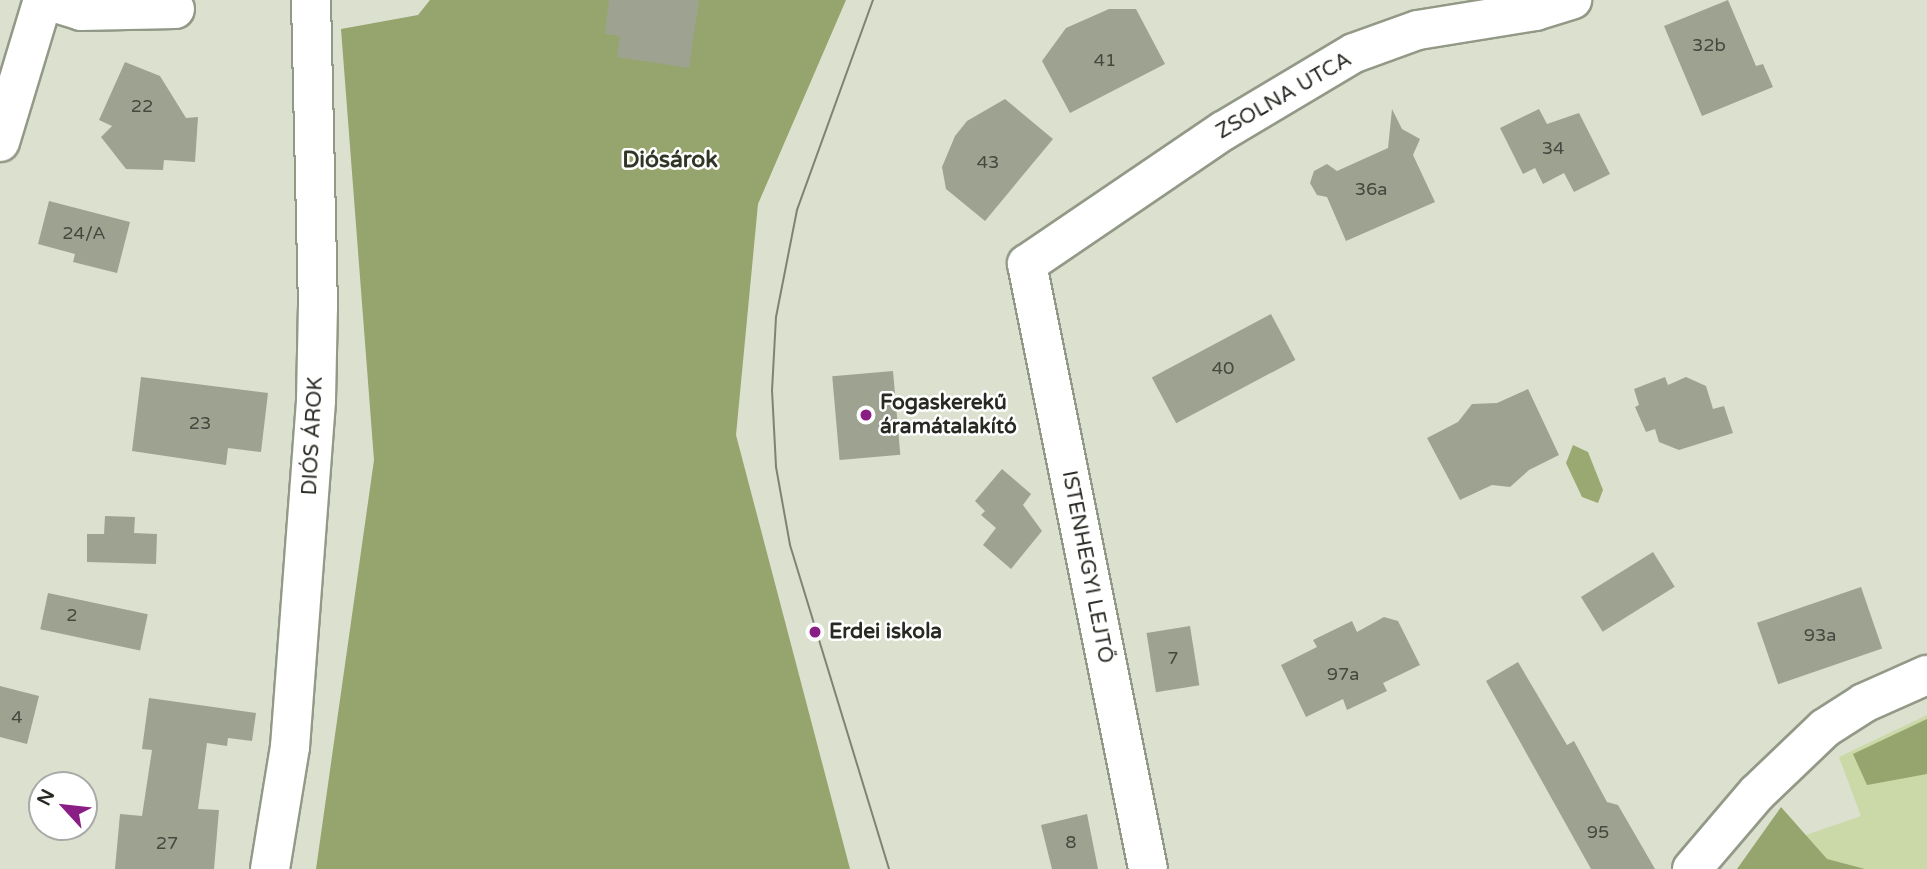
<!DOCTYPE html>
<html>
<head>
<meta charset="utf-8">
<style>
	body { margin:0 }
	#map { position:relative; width:1927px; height:869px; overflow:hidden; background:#dbe1ce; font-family:"Varela Round",sans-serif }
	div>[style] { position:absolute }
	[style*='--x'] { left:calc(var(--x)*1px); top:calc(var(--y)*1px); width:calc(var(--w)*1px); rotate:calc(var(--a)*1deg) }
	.green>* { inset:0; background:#cbd8a7 }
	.forest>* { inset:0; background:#96a46d }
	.water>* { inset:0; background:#9aa871 }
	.building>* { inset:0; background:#9ea391; transform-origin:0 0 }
	.roads { filter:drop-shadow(2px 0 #939987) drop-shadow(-2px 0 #939987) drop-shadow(0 2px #939987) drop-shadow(0 -2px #939987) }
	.street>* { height:38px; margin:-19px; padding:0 19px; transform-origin:19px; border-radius:19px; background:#fff }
	.secondary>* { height:38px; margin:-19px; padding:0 19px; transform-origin:19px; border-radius:19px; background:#fff }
	.tram>* { height:2px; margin:-1px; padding:0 1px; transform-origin:1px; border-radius:1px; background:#7f8376 }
	.dots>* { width:19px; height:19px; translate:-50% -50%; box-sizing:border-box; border:4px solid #fff; border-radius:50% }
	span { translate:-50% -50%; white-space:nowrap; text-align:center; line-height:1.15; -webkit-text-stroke:5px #fff; paint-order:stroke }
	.number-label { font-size:18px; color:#45483e }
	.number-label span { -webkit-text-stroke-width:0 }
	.street-label { font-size:21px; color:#272922 }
	.poi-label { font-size:21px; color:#272922; font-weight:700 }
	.left { translate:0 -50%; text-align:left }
	.neighbourhood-label { font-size:23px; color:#303525; font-weight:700 }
	.north { position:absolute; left:28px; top:771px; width:70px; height:70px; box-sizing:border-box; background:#fff; border:2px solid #a9a9a7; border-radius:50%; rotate:297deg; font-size:19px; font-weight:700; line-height:28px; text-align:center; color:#272922 }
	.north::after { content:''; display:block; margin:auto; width:24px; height:32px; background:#891e84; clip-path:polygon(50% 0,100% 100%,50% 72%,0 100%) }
</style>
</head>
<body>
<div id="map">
	<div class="green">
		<div style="clip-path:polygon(1927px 715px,1927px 869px,1817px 869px,1806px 835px,1861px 816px,1839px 757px)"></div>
	</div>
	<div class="forest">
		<div style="clip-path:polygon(430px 0,846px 0,758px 204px,736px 435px,850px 869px,316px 869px,374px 460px,341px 29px,418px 15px)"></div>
		<div style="clip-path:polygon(1927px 719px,1927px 774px,1867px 785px,1853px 754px)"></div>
		<div style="clip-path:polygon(1781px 807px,1827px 859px,1865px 869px,1737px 869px)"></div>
	</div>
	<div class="water">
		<div style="clip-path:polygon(1573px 445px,1588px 452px,1603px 490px,1598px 503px,1582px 497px,1566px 463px)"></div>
	</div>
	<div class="building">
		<div style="clip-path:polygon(609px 0,699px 0,689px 68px,617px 57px,620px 36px,605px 34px)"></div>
		<div style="clip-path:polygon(1728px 0,1756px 66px,1763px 64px,1773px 87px,1702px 116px,1664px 26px)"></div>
		<div style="clip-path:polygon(1109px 9px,1136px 9px,1165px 64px,1070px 113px,1042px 61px,1066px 28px)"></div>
		<div style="clip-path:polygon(125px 62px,160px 76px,186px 118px,198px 117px,195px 162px,164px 160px,163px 170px,126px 169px,101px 137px,112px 126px,99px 120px)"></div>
		<div style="clip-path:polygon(1005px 99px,1053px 139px,985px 221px,946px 189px,942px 167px,955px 136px,967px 121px)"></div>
		<div style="clip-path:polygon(1392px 109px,1402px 129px,1420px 139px,1413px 155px,1435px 202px,1346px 241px,1327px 197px,1317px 195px,1310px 183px,1314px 171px,1327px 164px,1337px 171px,1388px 148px)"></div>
		<div style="clip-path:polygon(1539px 109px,1547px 124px,1579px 113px,1610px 174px,1574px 192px,1564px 173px,1543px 184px,1535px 168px,1523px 174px,1500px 128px)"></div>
		<div style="clip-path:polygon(49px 201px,130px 222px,117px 273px,73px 262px,75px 254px,38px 244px)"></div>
		<div style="left:1271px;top:314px;width:52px;height:135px;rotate:62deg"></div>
		<div style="left:893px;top:371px;width:84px;height:61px;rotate:85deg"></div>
		<div style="clip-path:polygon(141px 377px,268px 393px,261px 452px,228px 448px,226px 465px,132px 451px)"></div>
		<div style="clip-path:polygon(1665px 377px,1668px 385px,1686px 377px,1706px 386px,1713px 409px,1724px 406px,1733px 433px,1679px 450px,1659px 442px,1655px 429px,1646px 432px,1635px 407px,1639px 405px,1634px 389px)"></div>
		<div style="clip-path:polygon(1528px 389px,1559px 455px,1529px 470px,1510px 487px,1492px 485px,1460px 500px,1427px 438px,1458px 422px,1472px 404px,1497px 403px)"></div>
		<div style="clip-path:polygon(1002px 469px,1031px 494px,1023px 505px,1042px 531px,1011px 569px,983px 545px,996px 528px,981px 515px,985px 511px,975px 501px)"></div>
		<div style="clip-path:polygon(105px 516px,135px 517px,134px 533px,157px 534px,156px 564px,87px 562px,87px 534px,104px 534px)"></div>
		<div style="left:1653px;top:552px;width:41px;height:85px;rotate:58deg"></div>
		<div style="left:1861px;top:587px;width:65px;height:110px;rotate:71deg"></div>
		<div style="left:48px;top:593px;width:102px;height:37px;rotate:12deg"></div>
		<div style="clip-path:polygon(1384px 617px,1398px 621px,1420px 665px,1383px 683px,1387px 691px,1347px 710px,1343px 699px,1306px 717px,1281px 665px,1317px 647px,1313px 640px,1352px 621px,1357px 632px)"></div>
		<div style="left:1190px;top:626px;width:60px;height:44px;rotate:81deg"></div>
		<div style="clip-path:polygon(1518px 662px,1567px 745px,1574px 741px,1607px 802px,1618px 805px,1655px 869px,1591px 869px,1486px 681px)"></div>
		<div style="clip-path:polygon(0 686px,39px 696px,27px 744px,0 737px)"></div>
		<div style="clip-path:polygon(149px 698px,256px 713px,252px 741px,228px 738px,227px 746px,207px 743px,198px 809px,219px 810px,214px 869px,115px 869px,120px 814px,142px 816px,152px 750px,142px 749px)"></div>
		<div style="clip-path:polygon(1087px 814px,1098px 869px,1052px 869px,1041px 825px)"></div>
	</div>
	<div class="roads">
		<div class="street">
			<div style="--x:46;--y:0;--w:37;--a:17"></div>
			<div style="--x:81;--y:11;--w:94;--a:-1.2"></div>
			<div style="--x:0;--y:142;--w:148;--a:-73.2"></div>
			<div style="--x:270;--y:869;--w:124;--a:-80.7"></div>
			<div style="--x:290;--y:747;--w:348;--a:-85.7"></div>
			<div style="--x:316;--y:400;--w:92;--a:-88.8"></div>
			<div style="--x:318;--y:308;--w:308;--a:-91.3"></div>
			<div style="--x:1148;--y:869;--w:617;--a:-101.31"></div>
			<div style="--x:1027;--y:264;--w:237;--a:-34.2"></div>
			<div style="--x:1223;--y:131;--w:152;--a:-30.8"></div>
			<div style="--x:1354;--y:53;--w:68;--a:-19.8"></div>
			<div style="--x:1418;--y:30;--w:119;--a:-9.2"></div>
			<div style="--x:1535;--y:11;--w:39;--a:-17"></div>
		</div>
		<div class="secondary">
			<div style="--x:1692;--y:869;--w:100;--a:-49.5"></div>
			<div style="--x:1757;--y:793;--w:94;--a:-43.7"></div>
			<div style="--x:1825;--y:728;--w:46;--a:-32.7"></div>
			<div style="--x:1864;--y:703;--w:69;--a:-24"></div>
		</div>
	</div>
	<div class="tram">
		<div style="--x:873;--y:0;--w:223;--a:109.9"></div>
		<div style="--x:797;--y:210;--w:109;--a:101.1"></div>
		<div style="--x:776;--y:317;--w:73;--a:93.1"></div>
		<div style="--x:772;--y:390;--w:77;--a:87"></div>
		<div style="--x:776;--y:467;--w:79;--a:79.8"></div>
		<div style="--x:790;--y:545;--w:339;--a:73"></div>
	</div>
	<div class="dots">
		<div style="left:866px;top:415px;background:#891e84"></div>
		<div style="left:815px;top:632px;background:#891e84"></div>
	</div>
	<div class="number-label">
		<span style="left:1709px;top:45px">32b</span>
		<span style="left:1105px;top:60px">41</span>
		<span style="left:142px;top:106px">22</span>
		<span style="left:1553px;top:148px">34</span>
		<span style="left:988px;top:162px">43</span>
		<span style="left:1371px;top:189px">36a</span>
		<span style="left:84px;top:233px">24/A</span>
		<span style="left:1223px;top:368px">40</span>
		<span style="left:200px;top:423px">23</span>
		<span style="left:72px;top:615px">2</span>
		<span style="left:1820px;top:635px">93a</span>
		<span style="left:1173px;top:658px">7</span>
		<span style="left:1343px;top:674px">97a</span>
		<span style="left:17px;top:717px">4</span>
		<span style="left:1598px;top:832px">95</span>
		<span style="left:1071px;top:842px">8</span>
		<span style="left:167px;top:843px">27</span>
	</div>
	<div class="street-label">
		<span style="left:1284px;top:96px;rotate:-30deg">ZSOLNA UTCA</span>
		<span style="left:313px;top:436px;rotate:-87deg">DIÓS ÁROK</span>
		<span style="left:1087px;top:567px;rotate:79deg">ISTENHEGYI LEJTŐ</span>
	</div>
	<div class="poi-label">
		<span class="left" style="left:880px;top:415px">Fogaskerekű<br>áramátalakító</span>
		<span class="left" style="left:829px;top:632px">Erdei iskola</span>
	</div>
	<div class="neighbourhood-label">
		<span style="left:670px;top:160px">Diósárok</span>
	</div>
	<div class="north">N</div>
</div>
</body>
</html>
